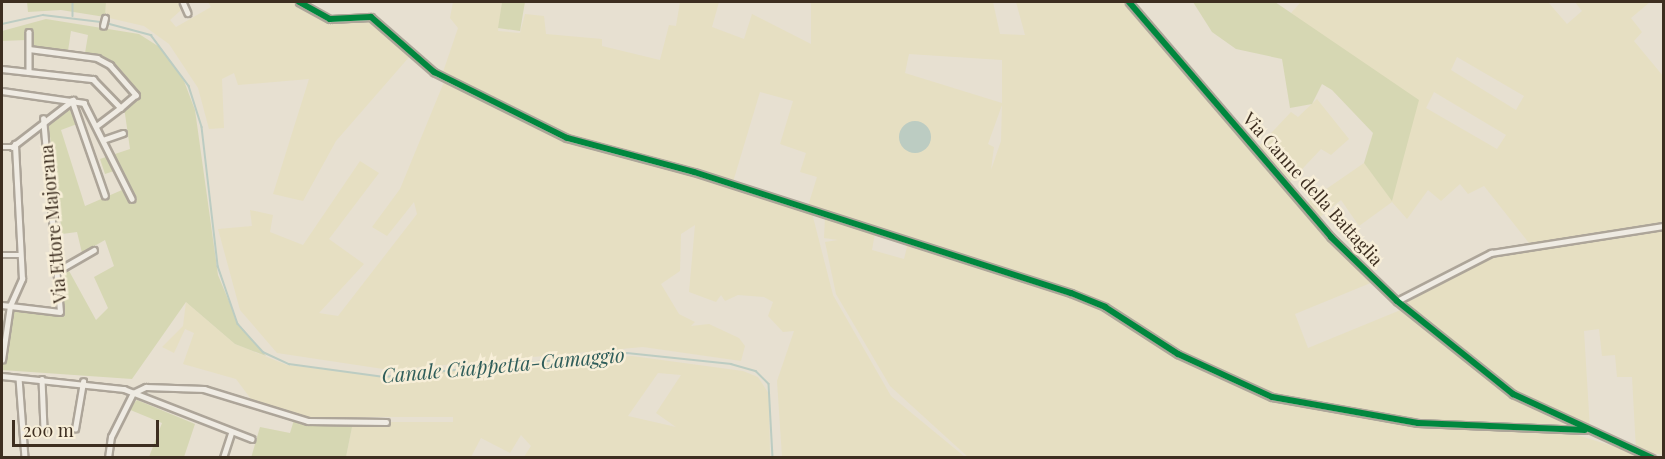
<!DOCTYPE html>
<html>
<head>
<meta charset="utf-8">
<style>
	body { margin:0 }
	#map { position:relative; width:1665px; height:459px; overflow:hidden; background:#e7e0d1; font-family:"Playfair Display",serif }
	div>[style] { position:absolute }
	[style*='--x'] { left:calc(var(--x)*1px); top:calc(var(--y)*1px); width:calc(var(--w)*1px); rotate:calc(var(--a)*1deg) }
	.farmland>* { inset:0; background:#e6dfc2 }
	.green>* { inset:0; background:#d6d7b3 }
	.water>* { inset:0; background:#bcccc2 }
	.round { border-radius:50% }
	.stream>* { height:1.5px; margin:-0.75px; padding:0 0.75px; transform-origin:0.75px; border-radius:0.75px; background:#bcccc2 }
	.roads { filter:drop-shadow(2px 0 #ada599) drop-shadow(-2px 0 #ada599) drop-shadow(0 2px #ada599) drop-shadow(0 -2px #ada599) }
	.minor>* { height:4.5px; margin:-2.25px; padding:0 2.25px; transform-origin:2.25px; border-radius:2.25px; background:#efebe3 }
	.cycleway>* { height:6px; margin:-3px; padding:0 3px; transform-origin:3px; border-radius:3px; background:#00873e }
	span { translate:-50% -50%; white-space:nowrap; text-align:center; line-height:1.15; -webkit-text-stroke:5px #f7eed8; paint-order:stroke }
	.street-label { font-size:18px; color:#3d2e20 }
	.water-label { font-size:20px; color:#2f5d5a; font-style:italic }
	.frame { position:absolute; inset:0; border:3px solid #3d2e20; pointer-events:none }
	.scale { position:absolute; left:12px; top:420px; width:147px; height:27px; box-sizing:border-box; border:3px solid #3d2e20; border-top:0; padding-left:8px; font-size:18px; line-height:21px; white-space:nowrap; color:#3d2e20; -webkit-text-stroke:4px #f7eed8; paint-order:stroke }
</style>
</head>
<body>
<div id="map">
	<div class="farmland">
		<div style="clip-path:polygon(106px 2px,180px 2px,180px 11px,170px 20px,176px 27px,211px 7px,208px 2px,297px 2px,330px 23px,374px 21px,410px 56px,336px 141px,303px 201px,273px 194px,309px 79px,238px 85px,234px 73px,222px 79px,224px 128px,209px 129px,198px 88px,169px 44px,144px 26px,105px 17px)"></div>
		<div style="clip-path:polygon(evenodd,453px 2px,502px 2px,498px 31px,520px 33px,525px 14px,544px 16px,546px 34px,602px 39px,602px 46px,660px 60px,669px 25px,676px 26px,680px 2px,719px 2px,712px 27px,744px 39px,752px 14px,811px 44px,811px 2px,993px 2px,1000px 34px,1025px 35px,1016px 2px,1127px 2px,1373px 282px,1295px 314px,1308px 348px,1403px 309px,1500px 389px,1575px 430px,1385px 416px,1264px 392px,1169px 346px,1091px 298px,808px 206px,817px 177px,800px 172px,806px 153px,780px 144px,793px 101px,760px 92px,733px 182px,576px 140px,467px 89px,443px 72px,458px 28px,450px 18px,453px 2px,909px 54px,1002px 60px,1002px 103px,905px 73px,909px 54px,453px 2px,1002px 105px,1001px 141px,991px 170px,994px 147px,988px 144px,1002px 105px)"></div>
		<div style="clip-path:polygon(evenodd,1301px 2px,1548px 2px,1567px 24px,1582px 11px,1575px 2px,1650px 2px,1631px 18px,1642px 32px,1634px 41px,1663px 76px,1663px 224px,1529px 243px,1484px 186px,1468px 194px,1460px 184px,1441px 201px,1428px 190px,1407px 219px,1392px 202px,1359px 226px,1341px 200px,1320px 217px,1306px 203px,1364px 163px,1392px 200px,1359px 63px,1291px 13px,1301px 2px,1457px 57px,1524px 96px,1516px 110px,1451px 70px,1457px 57px,1301px 2px,1434px 92px,1506px 135px,1497px 149px,1426px 108px,1434px 92px)"></div>
		<div style="clip-path:polygon(444px 82px,577px 145px,676px 167px,812px 213px,833px 295px,891px 396px,965px 457px,782px 457px,777px 381px,794px 331px,783px 332px,768px 316px,773px 302px,764px 297px,738px 295px,725px 301px,721px 295px,716px 302px,689px 292px,695px 225px,681px 234px,680px 271px,661px 284px,679px 314px,695px 322px,691px 326px,709px 324px,739px 338px,745px 346px,741px 361px,643px 347px,390px 370px,277px 353px,240px 310px,218px 229px,252px 226px,250px 210px,273px 215px,270px 232px,303px 245px,360px 161px,379px 173px,329px 239px,364px 264px,319px 313px,338px 316px,417px 214px,414px 202px,387px 236px,372px 227px,400px 189px)"></div>
		<div style="clip-path:polygon(1317px 99px,1349px 139px,1331px 155px,1321px 149px,1289px 183px,1258px 147px,1291px 112px,1298px 117px)"></div>
		<div style="clip-path:polygon(825px 217px,875px 233px,872px 250px,904px 259px,908px 243px,1083px 299px,1211px 373px,1307px 408px,1385px 421px,1574px 434px,1648px 457px,968px 457px,890px 386px,836px 294px,825px 242px,838px 240px,824px 238px)"></div>
		<div style="clip-path:polygon(1663px 227px,1663px 455px,1636px 450px,1632px 377px,1617px 377px,1615px 355px,1602px 356px,1599px 329px,1584px 331px,1590px 429px,1502px 385px,1403px 302px,1470px 262px)"></div>
		<div style="clip-path:polygon(evenodd,186px 302px,235px 344px,287px 365px,385px 377px,632px 356px,743px 371px,758px 377px,769px 394px,770px 457px,524px 457px,531px 446px,521px 435px,510px 453px,481px 438px,471px 457px,346px 457px,353px 422px,453px 422px,453px 417px,299px 417px,257px 407px,236px 379px,183px 364px,194px 333px,185px 329px,174px 353px,162px 347px,183px 326px,186px 302px,658px 373px,681px 375px,656px 413px,676px 427px,628px 416px,658px 373px)"></div>
	</div>
	<div class="green">
		<div style="clip-path:polygon(27px 2px,106px 2px,105px 17px,61px 10px,28px 12px)"></div>
		<div style="clip-path:polygon(502px 2px,525px 2px,520px 31px,498px 28px)"></div>
		<div style="clip-path:polygon(1193px 2px,1275px 2px,1419px 100px,1392px 201px,1364px 163px,1373px 133px,1332px 90px,1322px 84px,1312px 104px,1290px 108px,1282px 59px,1236px 49px,1212px 32px)"></div>
		<div style="clip-path:polygon(46px 19px,139px 34px,161px 48px,184px 81px,195px 110px,218px 275px,238px 323px,266px 356px,235px 344px,186px 302px,132px 379px,2px 370px,10px 309px,62px 315px,63px 273px,68px 269px,96px 320px,108px 308px,94px 277px,114px 266px,105px 240px,82px 253px,77px 232px,62px 234px,48px 120px,71px 105px,77px 124px,61px 130px,85px 206px,122px 190px,114px 171px,105px 174px,100px 159px,130px 149px,124px 107px,137px 95px,114px 63px,85px 53px,88px 35px,71px 31px,68px 51px,33px 46px,32px 29px,26px 29px,26px 40px,2px 41px,2px 31px)"></div>
		<div style="clip-path:polygon(137px 400px,195px 424px,184px 457px,149px 457px,162px 423px,128px 409px)"></div>
		<div style="clip-path:polygon(294px 420px,353px 422px,346px 457px,251px 458px,260px 427px,290px 433px)"></div>
	</div>
	<div class="water">
		<div class="round" style="left:899px;top:121px;width:32px;height:32px"></div>
	</div>
	<div class="stream">
		<div style="--x:73;--y:2;--w:14;--a:90"></div>
		<div style="--x:106;--y:23;--w:47;--a:14.9"></div>
		<div style="--x:151;--y:35;--w:64;--a:53.3"></div>
		<div style="--x:189;--y:86;--w:43;--a:72.4"></div>
		<div style="--x:202;--y:127;--w:140;--a:83.4"></div>
		<div style="--x:218;--y:266;--w:61;--a:71"></div>
		<div style="--x:238;--y:324;--w:38;--a:48"></div>
		<div style="--x:263;--y:352;--w:29;--a:25"></div>
		<div style="--x:289;--y:364;--w:96;--a:7.8"></div>
		<div style="--x:384;--y:377;--w:244;--a:-5.6"></div>
		<div style="--x:627;--y:353;--w:105;--a:6"></div>
		<div style="--x:731;--y:364;--w:26;--a:16"></div>
		<div style="--x:756;--y:371;--w:18;--a:45"></div>
		<div style="--x:769;--y:384;--w:74;--a:86.9"></div>
		<div style="--x:2;--y:24;--w:42;--a:-12.4"></div>
		<div style="--x:43;--y:15;--w:58;--a:6.9"></div>
	</div>
	<div class="roads">
		<div class="minor">
			<div style="--x:183;--y:2;--w:12;--a:66"></div>
			<div style="--x:299;--y:2;--w:35;--a:29"></div>
			<div style="--x:330;--y:19;--w:41;--a:-2.8"></div>
			<div style="--x:371;--y:17;--w:84;--a:41.1"></div>
			<div style="--x:434;--y:72;--w:148;--a:26.4"></div>
			<div style="--x:567;--y:138;--w:131;--a:15"></div>
			<div style="--x:694;--y:172;--w:396;--a:17.8"></div>
			<div style="--x:1071;--y:293;--w:37;--a:22"></div>
			<div style="--x:1105;--y:307;--w:87;--a:32.8"></div>
			<div style="--x:1178;--y:354;--w:103;--a:24.6"></div>
			<div style="--x:1272;--y:397;--w:148;--a:10.1"></div>
			<div style="--x:1418;--y:423;--w:167;--a:2.4"></div>
			<div style="--x:1129;--y:2;--w:310;--a:49.3"></div>
			<div style="--x:1331;--y:237;--w:92;--a:44.1"></div>
			<div style="--x:1397;--y:301;--w:149;--a:38.7"></div>
			<div style="--x:1513;--y:394;--w:153;--a:24.7"></div>
			<div style="--x:103;--y:26;--w:8;--a:-76"></div>
			<div style="--x:29;--y:32;--w:40;--a:90"></div>
			<div style="--x:29;--y:49;--w:69;--a:7.5"></div>
			<div style="--x:97;--y:58;--w:15;--a:28"></div>
			<div style="--x:110;--y:65;--w:40;--a:49"></div>
			<div style="--x:136;--y:95;--w:20;--a:139"></div>
			<div style="--x:2;--y:69;--w:92;--a:6.3"></div>
			<div style="--x:93;--y:79;--w:40;--a:46"></div>
			<div style="--x:121;--y:108;--w:30;--a:143"></div>
			<div style="--x:2;--y:91;--w:83;--a:8.3"></div>
			<div style="--x:84;--y:103;--w:107;--a:63.4"></div>
			<div style="--x:72;--y:100;--w:101;--a:70.8"></div>
			<div style="--x:103;--y:140;--w:21;--a:-19"></div>
			<div style="--x:2;--y:147;--w:10;--a:0"></div>
			<div style="--x:12;--y:147;--w:77;--a:-37.6"></div>
			<div style="--x:2;--y:255;--w:19;--a:0"></div>
			<div style="--x:59;--y:270;--w:40;--a:-29.7"></div>
			<div style="--x:1397;--y:301;--w:106;--a:-27.1"></div>
			<div style="--x:1491;--y:253;--w:175;--a:-8.9"></div>
			<div style="--x:2;--y:305;--w:58;--a:6.9"></div>
			<div style="--x:60;--y:312;--w:194;--a:-95"></div>
			<div style="--x:2;--y:360;--w:55;--a:-81.6"></div>
			<div style="--x:10;--y:306;--w:30;--a:-66"></div>
			<div style="--x:22;--y:279;--w:135;--a:-93"></div>
			<div style="--x:2;--y:376;--w:123;--a:6.1"></div>
			<div style="--x:124;--y:389;--w:137;--a:21.3"></div>
			<div style="--x:19;--y:378;--w:80;--a:85.7"></div>
			<div style="--x:42;--y:379;--w:50;--a:87.7"></div>
			<div style="--x:133;--y:393;--w:14;--a:-25"></div>
			<div style="--x:146;--y:387;--w:58;--a:2"></div>
			<div style="--x:204;--y:389;--w:109;--a:17.1"></div>
			<div style="--x:308;--y:421;--w:78;--a:0.7"></div>
			<div style="--x:75;--y:429;--w:48;--a:-80.3"></div>
			<div style="--x:108;--y:458;--w:21;--a:-82"></div>
			<div style="--x:111;--y:437;--w:49;--a:-63.4"></div>
			<div style="--x:223;--y:458;--w:25;--a:-72"></div>
		</div>
	</div>
	<div class="cycleway">
		<div style="--x:299;--y:2;--w:35;--a:29"></div>
		<div style="--x:330;--y:19;--w:41;--a:-2.8"></div>
		<div style="--x:371;--y:17;--w:84;--a:41.1"></div>
		<div style="--x:434;--y:72;--w:148;--a:26.4"></div>
		<div style="--x:567;--y:138;--w:131;--a:15"></div>
		<div style="--x:694;--y:172;--w:396;--a:17.8"></div>
		<div style="--x:1071;--y:293;--w:37;--a:22"></div>
		<div style="--x:1105;--y:307;--w:87;--a:32.8"></div>
		<div style="--x:1178;--y:354;--w:103;--a:24.6"></div>
		<div style="--x:1272;--y:397;--w:148;--a:10.1"></div>
		<div style="--x:1418;--y:423;--w:167;--a:2.4"></div>
		<div style="--x:1129;--y:2;--w:310;--a:49.3"></div>
		<div style="--x:1331;--y:237;--w:92;--a:44.1"></div>
		<div style="--x:1397;--y:301;--w:149;--a:38.7"></div>
		<div style="--x:1513;--y:394;--w:153;--a:24.7"></div>
	</div>
	<div class="street-label">
		<span style="left:1313px;top:189px;rotate:48deg">Via Canne della Battaglia</span>
		<span style="left:53px;top:224px;rotate:-95deg">Via Ettore Majorana</span>
	</div>
	<div class="water-label">
		<span style="left:503px;top:364px;rotate:-5deg">Canale Ciappetta-Camaggio</span>
	</div>
	<div class="frame"></div>
	<div class="scale">200 m</div>
</div>
</body>
</html>
